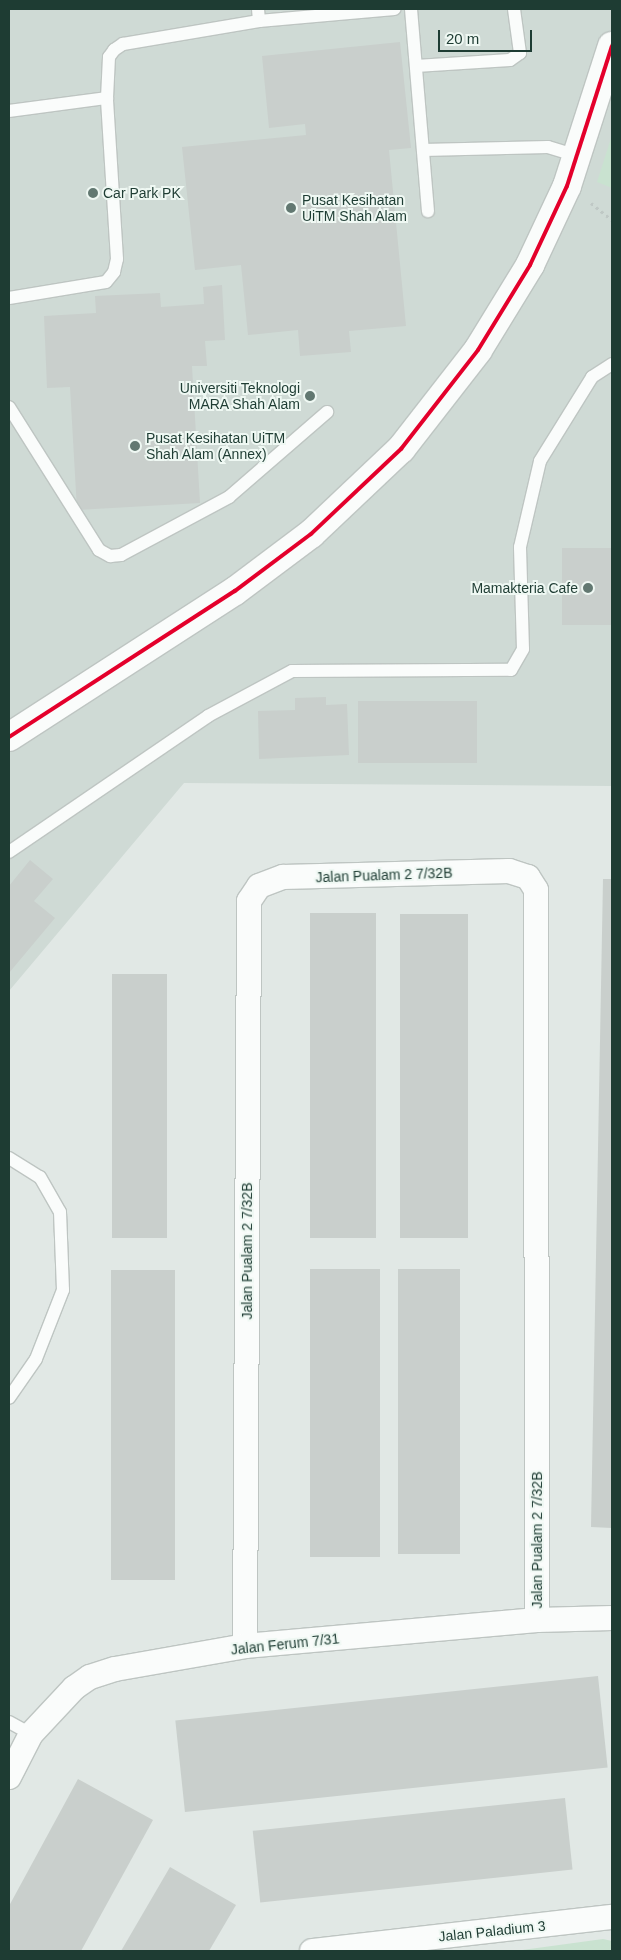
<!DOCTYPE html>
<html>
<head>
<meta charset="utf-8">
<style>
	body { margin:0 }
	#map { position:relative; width:621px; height:1960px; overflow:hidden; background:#e1e8e5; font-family:Arial,sans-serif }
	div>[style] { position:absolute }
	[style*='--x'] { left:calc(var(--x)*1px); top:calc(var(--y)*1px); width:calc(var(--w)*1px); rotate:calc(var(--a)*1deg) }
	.built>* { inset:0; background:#cfdad5 }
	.green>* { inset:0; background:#c9e2d0 }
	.building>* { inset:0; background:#c9cfcc; transform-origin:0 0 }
	.path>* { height:3px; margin-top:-1.5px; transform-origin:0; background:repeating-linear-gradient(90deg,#bfc8c5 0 2.5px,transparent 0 6.5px) }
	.roads { filter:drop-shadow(1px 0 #bec5c2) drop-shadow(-1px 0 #bec5c2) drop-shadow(0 1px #bec5c2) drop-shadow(0 -1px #bec5c2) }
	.service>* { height:12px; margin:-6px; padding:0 6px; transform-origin:6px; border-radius:6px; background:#fafcfb }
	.minor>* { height:24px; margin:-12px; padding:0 12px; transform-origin:12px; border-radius:12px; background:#fafcfb }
	.tertiary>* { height:28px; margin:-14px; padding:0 14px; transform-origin:14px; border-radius:14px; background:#fafcfb }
	.bus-1>* { height:4px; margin:-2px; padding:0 2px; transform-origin:2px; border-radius:2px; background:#e4002b }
	.dots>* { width:14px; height:14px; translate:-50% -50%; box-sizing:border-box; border:2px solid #eff8f3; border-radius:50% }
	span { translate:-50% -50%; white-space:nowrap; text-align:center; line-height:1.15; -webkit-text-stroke:4px #eff8f3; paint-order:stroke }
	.poi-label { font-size:14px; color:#1e3c33 }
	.left { translate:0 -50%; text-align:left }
	.right { translate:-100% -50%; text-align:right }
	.street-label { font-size:14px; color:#1e3c33 }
	.frame { position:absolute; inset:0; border:10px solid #1e3c33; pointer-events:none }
	.scale { position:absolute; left:438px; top:30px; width:94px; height:22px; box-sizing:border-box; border:2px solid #1e3c33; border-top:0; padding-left:6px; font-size:15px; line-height:18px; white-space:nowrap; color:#1e3c33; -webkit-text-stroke:4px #eff8f3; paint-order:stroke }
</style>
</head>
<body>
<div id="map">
	<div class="built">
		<div style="clip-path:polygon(9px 9px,612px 9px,612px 786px,184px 783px,9px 991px)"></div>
	</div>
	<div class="green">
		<div style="clip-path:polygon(612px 135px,612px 188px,597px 182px)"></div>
		<div style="clip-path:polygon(603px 1939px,612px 1941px,612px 1951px,515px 1951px)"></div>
	</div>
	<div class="building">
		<div style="clip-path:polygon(400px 42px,411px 148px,389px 150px,406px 326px,349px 331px,351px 352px,300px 356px,298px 330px,248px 335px,241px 265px,195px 270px,182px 147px,306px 135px,305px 124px,269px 128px,262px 56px)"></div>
		<div style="clip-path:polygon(222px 285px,225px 340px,205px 341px,207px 366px,192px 366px,200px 503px,77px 510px,70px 387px,47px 388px,44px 316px,96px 313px,95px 296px,160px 293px,161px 307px,204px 304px,203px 287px)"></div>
		<div style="left:612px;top:548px;width:77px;height:50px;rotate:90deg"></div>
		<div style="clip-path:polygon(326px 697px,326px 705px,347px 704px,349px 755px,259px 759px,258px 711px,295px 710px,295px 698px)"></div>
		<div style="left:358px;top:701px;width:119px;height:62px"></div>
		<div style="clip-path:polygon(30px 860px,53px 879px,34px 901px,55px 918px,9px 973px,9px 886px)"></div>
		<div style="clip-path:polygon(603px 879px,612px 879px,612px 1528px,591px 1527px)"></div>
		<div style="left:310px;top:913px;width:66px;height:325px"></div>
		<div style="left:400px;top:914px;width:68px;height:324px"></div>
		<div style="left:112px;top:974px;width:55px;height:264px"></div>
		<div style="left:310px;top:1269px;width:70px;height:288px"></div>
		<div style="left:398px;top:1269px;width:62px;height:285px"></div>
		<div style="left:175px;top:1270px;width:310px;height:64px;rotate:90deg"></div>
		<div style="left:598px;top:1676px;width:92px;height:425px;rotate:84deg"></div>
		<div style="clip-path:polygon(78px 1779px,153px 1820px,81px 1951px,9px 1951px,9px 1906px)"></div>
		<div style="left:565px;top:1798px;width:72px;height:314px;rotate:84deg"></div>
		<div style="clip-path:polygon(170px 1867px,236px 1905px,209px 1951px,121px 1951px)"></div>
	</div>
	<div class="path">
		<div style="--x:591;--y:203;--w:27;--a:39"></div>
	</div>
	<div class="roads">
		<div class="service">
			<div style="--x:258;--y:9;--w:12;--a:85"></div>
			<div style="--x:259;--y:21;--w:136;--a:-5.1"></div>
			<div style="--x:411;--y:9;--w:203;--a:85.2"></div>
			<div style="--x:416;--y:66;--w:94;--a:-3.7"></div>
			<div style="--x:510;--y:60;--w:12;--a:-35"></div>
			<div style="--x:520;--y:53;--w:44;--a:-97.8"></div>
			<div style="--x:9;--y:111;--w:99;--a:-7.6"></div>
			<div style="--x:423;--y:150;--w:125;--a:-1.4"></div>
			<div style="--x:548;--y:147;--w:31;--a:17"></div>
			<div style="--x:9;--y:298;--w:98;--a:-9.4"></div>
			<div style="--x:106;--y:282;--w:13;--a:-51"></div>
			<div style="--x:114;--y:272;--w:13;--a:-77"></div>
			<div style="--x:117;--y:259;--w:161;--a:-93.6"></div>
			<div style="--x:107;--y:98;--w:41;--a:-87.2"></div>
			<div style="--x:109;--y:57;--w:9;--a:-54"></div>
			<div style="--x:114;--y:50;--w:11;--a:-34"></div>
			<div style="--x:123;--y:44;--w:138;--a:-9.6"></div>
			<div style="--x:9;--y:407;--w:169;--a:57.8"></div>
			<div style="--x:99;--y:550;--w:13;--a:29"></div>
			<div style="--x:110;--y:556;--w:11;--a:-5"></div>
			<div style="--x:121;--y:555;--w:123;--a:-28.2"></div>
			<div style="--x:229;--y:497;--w:130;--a:-40.9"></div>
			<div style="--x:9;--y:852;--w:241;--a:-34.3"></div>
			<div style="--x:208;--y:716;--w:95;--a:-28.2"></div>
			<div style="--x:292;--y:671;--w:219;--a:-0.3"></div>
			<div style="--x:511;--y:670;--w:24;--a:-60"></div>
			<div style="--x:523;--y:649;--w:102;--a:-91.7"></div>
			<div style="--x:520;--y:547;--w:88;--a:-76.9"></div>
			<div style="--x:540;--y:461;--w:99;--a:-58.2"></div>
			<div style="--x:592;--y:377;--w:24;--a:-33"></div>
			<div style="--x:9;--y:1158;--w:36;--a:32"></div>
			<div style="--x:40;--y:1177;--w:40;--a:60.3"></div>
			<div style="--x:60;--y:1212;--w:78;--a:87.8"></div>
			<div style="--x:63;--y:1290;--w:74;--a:111.4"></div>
			<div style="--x:36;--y:1359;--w:47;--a:124.7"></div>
			<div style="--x:9;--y:1722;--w:25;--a:29"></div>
		</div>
		<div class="minor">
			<div style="--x:245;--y:1646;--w:745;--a:-89.69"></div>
			<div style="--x:249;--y:901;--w:18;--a:-56"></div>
			<div style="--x:259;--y:886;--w:26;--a:-21"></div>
			<div style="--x:283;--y:877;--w:226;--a:-1.5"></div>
			<div style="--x:509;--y:871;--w:20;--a:18"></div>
			<div style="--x:528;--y:877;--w:15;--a:58"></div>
			<div style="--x:536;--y:890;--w:730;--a:89.92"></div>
			<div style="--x:9;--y:1777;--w:48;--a:-62.9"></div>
			<div style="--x:31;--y:1734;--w:63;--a:-46.9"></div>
			<div style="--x:74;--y:1688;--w:19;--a:-35"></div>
			<div style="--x:90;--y:1677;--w:26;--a:-18"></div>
			<div style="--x:115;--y:1669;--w:132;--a:-10"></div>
			<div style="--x:245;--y:1646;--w:293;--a:-5.1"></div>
			<div style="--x:537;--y:1620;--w:75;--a:-1.5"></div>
			<div style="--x:312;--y:1951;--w:302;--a:-6.5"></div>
		</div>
		<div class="tertiary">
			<div style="--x:9;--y:737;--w:269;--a:-32.9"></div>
			<div style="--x:235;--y:591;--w:95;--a:-36.9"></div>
			<div style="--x:311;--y:534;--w:124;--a:-43.4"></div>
			<div style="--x:401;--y:449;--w:125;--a:-52.1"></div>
			<div style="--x:478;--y:350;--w:100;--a:-58.5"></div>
			<div style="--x:530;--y:265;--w:87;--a:-64.9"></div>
			<div style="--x:567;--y:186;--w:147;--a:-72.2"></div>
		</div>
	</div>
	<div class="bus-1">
		<div style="--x:9;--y:737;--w:269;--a:-32.9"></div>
		<div style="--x:235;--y:591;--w:95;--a:-36.9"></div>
		<div style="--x:311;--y:534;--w:124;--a:-43.4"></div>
		<div style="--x:401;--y:449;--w:125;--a:-52.1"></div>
		<div style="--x:478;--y:350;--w:100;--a:-58.5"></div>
		<div style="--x:530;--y:265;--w:87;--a:-64.9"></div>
		<div style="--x:567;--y:186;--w:147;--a:-72.2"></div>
	</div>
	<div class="dots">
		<div style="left:93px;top:193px;background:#627871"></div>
		<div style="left:291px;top:208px;background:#627871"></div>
		<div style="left:310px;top:396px;background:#627871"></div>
		<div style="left:135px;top:446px;background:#627871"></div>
		<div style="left:588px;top:588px;background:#627871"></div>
	</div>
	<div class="poi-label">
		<span class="left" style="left:103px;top:193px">Car Park PK</span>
		<span class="left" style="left:302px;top:208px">Pusat Kesihatan<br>UiTM Shah Alam</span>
		<span class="right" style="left:300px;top:396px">Universiti Teknologi<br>MARA Shah Alam</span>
		<span class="left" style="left:146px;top:446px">Pusat Kesihatan UiTM<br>Shah Alam (Annex)</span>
		<span class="right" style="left:578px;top:588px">Mamakteria Cafe</span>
	</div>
	<div class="street-label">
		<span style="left:384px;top:875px;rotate:-2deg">Jalan Pualam 2 7/32B</span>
		<span style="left:247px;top:1251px;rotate:-90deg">Jalan Pualam 2 7/32B</span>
		<span style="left:537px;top:1540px;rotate:-90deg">Jalan Pualam 2 7/32B</span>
		<span style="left:285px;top:1644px;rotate:-6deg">Jalan Ferum 7/31</span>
		<span style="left:492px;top:1931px;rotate:-6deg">Jalan Paladium 3</span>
	</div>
	<div class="frame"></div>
	<div class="scale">20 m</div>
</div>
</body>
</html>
